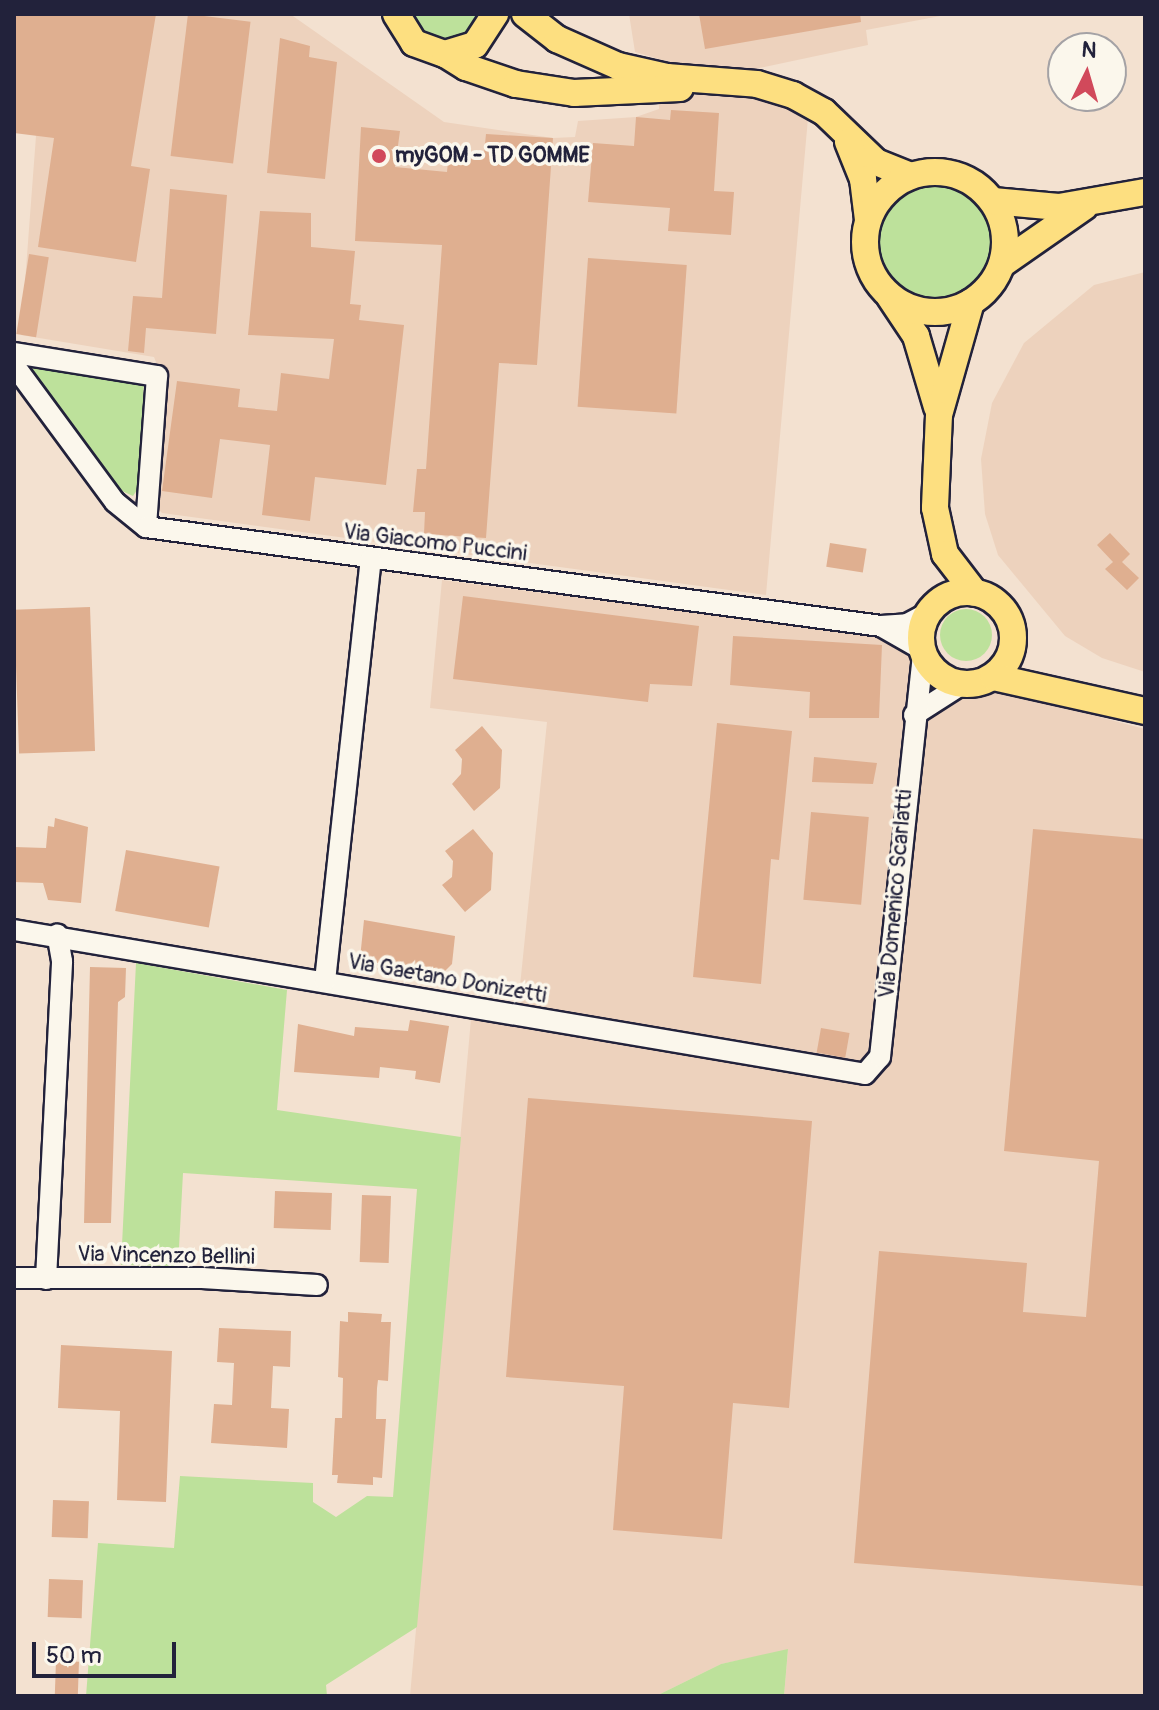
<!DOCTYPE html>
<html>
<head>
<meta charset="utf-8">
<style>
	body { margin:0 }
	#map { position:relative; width:1159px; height:1710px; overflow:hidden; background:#f3e1d0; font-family:Pangolin,sans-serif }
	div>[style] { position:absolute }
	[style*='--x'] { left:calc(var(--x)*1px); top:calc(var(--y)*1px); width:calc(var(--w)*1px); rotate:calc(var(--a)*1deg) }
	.built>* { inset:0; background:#edd2bd }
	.green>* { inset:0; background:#bde19b }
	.round { border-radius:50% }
	.building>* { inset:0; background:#dfaf90; transform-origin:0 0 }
	.roads { filter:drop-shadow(2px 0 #22223b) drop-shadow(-2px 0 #22223b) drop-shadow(0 2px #22223b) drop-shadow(0 -2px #22223b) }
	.minor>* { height:20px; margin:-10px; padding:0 10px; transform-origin:10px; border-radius:10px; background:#fbf7ec }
	.major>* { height:26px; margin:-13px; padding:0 13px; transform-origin:13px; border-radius:13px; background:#fddf80 }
	.major>.ring { margin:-13px; padding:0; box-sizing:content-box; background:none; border:26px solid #fddf80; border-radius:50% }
	.dots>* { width:22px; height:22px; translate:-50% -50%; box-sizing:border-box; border:4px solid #fbf7ec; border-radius:50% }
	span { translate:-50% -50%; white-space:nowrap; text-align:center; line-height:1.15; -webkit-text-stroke:7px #fbf7ec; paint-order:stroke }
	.poi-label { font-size:22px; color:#22223b; font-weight:700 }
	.left { translate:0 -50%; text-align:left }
	.street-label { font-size:22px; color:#22223b }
	.frame { position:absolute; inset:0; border:16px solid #22223b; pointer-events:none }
	.north { position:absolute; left:1047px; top:32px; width:80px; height:80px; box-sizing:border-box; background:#fbf7ec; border:2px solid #a4a2a5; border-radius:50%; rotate:5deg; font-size:22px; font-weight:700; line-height:32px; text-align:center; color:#22223b }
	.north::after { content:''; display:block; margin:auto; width:28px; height:36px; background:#d1495b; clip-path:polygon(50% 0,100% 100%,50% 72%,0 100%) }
	.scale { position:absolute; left:32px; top:1642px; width:144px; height:36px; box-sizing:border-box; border:4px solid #22223b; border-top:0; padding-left:10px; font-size:24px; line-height:28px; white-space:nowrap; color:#22223b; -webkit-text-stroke:6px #fbf7ec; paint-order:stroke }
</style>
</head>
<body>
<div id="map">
	<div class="built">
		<div style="clip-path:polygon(14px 14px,290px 14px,444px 122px,553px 138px,575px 137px,578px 121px,636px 117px,659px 109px,659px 99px,734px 91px,767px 98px,808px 118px,766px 595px,162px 513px,153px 503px,160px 372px,154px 357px,21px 335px,36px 136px)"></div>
		<div style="clip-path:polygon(629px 14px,951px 14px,866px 30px,868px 45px,755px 69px,700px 71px,635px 52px)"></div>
		<div style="clip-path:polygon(1145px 272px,1145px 672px,1102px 658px,1065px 636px,998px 555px,985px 514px,981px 459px,992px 403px,1024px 343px,1094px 285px)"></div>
		<div style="clip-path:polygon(442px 580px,891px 638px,907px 645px,920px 677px,957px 699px,993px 689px,1145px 729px,1145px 1696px,784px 1696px,788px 1650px,721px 1664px,656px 1696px,410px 1696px,471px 1019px,516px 1025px,547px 722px,430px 708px)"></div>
	</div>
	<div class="green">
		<div style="clip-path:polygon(408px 14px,486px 14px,474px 33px,449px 43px,423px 35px)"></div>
		<div class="round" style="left:879px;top:185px;width:112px;height:112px"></div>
		<div style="clip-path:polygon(29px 365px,144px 380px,139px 487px,133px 496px,122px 491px)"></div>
		<div class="round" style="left:940px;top:609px;width:52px;height:52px"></div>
		<div style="clip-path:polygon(136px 963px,287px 990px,277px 1110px,461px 1137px,417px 1627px,326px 1685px,327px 1696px,86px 1696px,98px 1543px,174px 1548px,180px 1476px,313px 1483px,313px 1502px,336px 1517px,367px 1496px,393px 1497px,417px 1189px,183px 1173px,178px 1266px,121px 1265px)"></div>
		<div style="clip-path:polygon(788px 1649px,784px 1696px,656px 1696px,721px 1664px)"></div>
	</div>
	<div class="building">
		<div style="clip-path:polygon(14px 14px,156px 14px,131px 166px,150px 169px,136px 262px,38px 247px,54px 138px,14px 133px)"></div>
		<div style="left:188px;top:14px;width:63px;height:143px;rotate:7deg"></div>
		<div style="clip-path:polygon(699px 14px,860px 14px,861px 22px,705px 49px)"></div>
		<div style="clip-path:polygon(280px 38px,310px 46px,309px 57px,337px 62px,325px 179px,267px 173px)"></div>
		<div style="clip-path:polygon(671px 110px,719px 113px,714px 191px,734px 192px,731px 235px,668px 231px,670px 208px,588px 202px,593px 143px,634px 146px,636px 117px,670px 120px)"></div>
		<div style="clip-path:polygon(361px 127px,400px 131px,395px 167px,447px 172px,449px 151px,484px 154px,486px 134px,553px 138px,537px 365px,499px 363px,486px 538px,424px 534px,425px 512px,413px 512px,417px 469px,426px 469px,442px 245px,355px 241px)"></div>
		<div style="clip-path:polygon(170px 189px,227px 195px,216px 334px,146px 328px,144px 353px,128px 351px,133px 296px,162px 298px)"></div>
		<div style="clip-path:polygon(260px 211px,311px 213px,311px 247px,355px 251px,350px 304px,361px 305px,359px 320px,404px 325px,386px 485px,315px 477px,310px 521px,262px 515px,270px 445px,220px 439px,212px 498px,162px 491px,177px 381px,240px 389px,238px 407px,277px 411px,281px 373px,329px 379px,334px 339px,248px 335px)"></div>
		<div style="left:29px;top:254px;width:20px;height:81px;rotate:9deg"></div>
		<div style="left:588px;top:258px;width:99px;height:149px;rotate:4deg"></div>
		<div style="clip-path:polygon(1110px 533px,1130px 554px,1122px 562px,1139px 578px,1127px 590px,1105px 569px,1113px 562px,1097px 545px)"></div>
		<div style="left:830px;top:543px;width:37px;height:24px;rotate:9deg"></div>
		<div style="clip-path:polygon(463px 596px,699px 626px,692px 686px,650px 684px,648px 702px,453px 679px)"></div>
		<div style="left:90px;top:607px;width:144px;height:76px;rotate:88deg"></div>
		<div style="clip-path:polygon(733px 636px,882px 645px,879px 718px,809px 718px,810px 692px,730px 685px)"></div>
		<div style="clip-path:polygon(717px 723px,792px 731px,779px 860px,771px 859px,761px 984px,693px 977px)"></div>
		<div style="clip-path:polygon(482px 726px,502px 750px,500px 788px,474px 811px,452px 784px,461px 774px,462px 759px,455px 750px)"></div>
		<div style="clip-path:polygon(814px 757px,877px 763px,873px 784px,812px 782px)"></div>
		<div style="left:811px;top:812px;width:58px;height:88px;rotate:5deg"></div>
		<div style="clip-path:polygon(55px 818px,88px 827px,81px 903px,48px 900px,43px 883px,14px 882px,14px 847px,46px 848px,48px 826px,54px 827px)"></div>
		<div style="clip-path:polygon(473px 829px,493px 853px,491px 890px,465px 912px,442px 885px,452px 877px,453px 861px,445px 851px)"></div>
		<div style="clip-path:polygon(1033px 829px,1145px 839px,1143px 1586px,854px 1563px,879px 1251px,1027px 1263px,1023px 1312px,1086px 1317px,1099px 1161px,1004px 1151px)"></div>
		<div style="left:126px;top:850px;width:95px;height:62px;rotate:10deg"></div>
		<div style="clip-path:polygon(364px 920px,455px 936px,452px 964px,442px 974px,359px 968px)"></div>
		<div style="clip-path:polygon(90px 967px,126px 968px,125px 997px,118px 1002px,111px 1223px,84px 1223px)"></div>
		<div style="clip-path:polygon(410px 1020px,449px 1026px,440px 1083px,415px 1079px,416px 1071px,380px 1067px,379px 1078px,294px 1072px,298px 1024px,354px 1036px,355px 1027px,408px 1031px)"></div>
		<div style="left:821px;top:1028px;width:29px;height:25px;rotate:10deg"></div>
		<div style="clip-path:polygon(528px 1098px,812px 1121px,789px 1408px,733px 1403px,722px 1539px,613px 1530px,624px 1386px,506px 1377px)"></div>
		<div style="left:275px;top:1191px;width:57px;height:37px;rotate:2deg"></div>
		<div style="left:362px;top:1195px;width:29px;height:67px;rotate:2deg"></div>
		<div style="clip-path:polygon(348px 1312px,382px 1314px,381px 1322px,391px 1322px,388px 1381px,378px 1380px,377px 1388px,376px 1419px,386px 1419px,382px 1478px,373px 1477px,373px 1485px,337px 1483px,338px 1475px,332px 1475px,335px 1418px,342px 1418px,343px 1378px,338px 1377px,340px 1321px,348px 1322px)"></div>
		<div style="clip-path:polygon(219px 1328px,291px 1331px,290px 1367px,273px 1366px,271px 1408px,289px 1409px,287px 1448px,211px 1443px,214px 1404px,232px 1405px,234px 1363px,217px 1362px)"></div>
		<div style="clip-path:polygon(61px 1345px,172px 1351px,166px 1502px,117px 1500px,120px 1411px,58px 1408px)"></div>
		<div style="left:53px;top:1500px;width:36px;height:37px;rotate:2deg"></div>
		<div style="left:49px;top:1579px;width:34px;height:38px;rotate:2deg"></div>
		<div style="left:56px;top:1661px;width:23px;height:35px;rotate:2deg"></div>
	</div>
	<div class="roads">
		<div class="minor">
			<div style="--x:14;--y:353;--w:145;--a:9.1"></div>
			<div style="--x:157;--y:376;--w:151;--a:94.2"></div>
			<div style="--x:14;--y:365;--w:170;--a:53.6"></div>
			<div style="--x:115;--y:502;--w:40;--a:39"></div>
			<div style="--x:146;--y:527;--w:742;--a:7.67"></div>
			<div style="--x:881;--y:626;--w:46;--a:29.9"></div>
			<div style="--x:881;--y:626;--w:26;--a:-4"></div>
			<div style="--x:907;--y:624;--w:24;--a:-28"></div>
			<div style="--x:914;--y:715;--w:56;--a:-32.6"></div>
			<div style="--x:14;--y:930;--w:863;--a:9.6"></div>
			<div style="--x:865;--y:1074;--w:23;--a:-49"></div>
			<div style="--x:880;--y:1057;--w:404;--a:-83.9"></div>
			<div style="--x:325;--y:981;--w:424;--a:-83.8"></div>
			<div style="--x:14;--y:1278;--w:188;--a:0"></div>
			<div style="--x:202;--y:1278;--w:115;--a:3.5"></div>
			<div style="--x:46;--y:1279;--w:318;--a:-87.1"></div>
			<div style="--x:62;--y:961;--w:27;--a:-100"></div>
		</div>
		<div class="major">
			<div style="--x:396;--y:14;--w:34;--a:58"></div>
			<div style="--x:414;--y:43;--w:33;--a:20"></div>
			<div style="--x:445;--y:54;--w:31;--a:-17"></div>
			<div style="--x:475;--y:45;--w:37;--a:-57"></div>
			<div style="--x:525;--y:14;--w:41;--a:38"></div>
			<div style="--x:557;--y:39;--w:67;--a:23.9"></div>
			<div style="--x:618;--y:66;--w:50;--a:12.7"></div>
			<div style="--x:667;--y:77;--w:90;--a:4.4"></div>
			<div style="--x:757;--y:84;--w:38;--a:17"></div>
			<div style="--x:793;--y:95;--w:35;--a:29"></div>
			<div style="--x:824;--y:112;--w:72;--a:43.9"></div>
			<div style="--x:876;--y:162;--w:37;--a:22"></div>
			<div style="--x:445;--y:54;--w:25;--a:32"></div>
			<div style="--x:466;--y:67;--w:53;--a:18.8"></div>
			<div style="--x:516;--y:84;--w:59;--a:8.8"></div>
			<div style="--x:574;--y:93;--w:106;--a:-2.7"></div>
			<div style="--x:848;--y:142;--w:40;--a:68"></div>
			<div style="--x:863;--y:179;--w:41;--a:83"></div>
			<div class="ring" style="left:865px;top:172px;width:114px;height:114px"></div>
			<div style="--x:993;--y:201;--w:66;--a:5.2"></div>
			<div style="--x:1059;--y:207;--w:87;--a:-9.9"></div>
			<div style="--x:1002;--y:264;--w:100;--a:-34.8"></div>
			<div style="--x:890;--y:297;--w:47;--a:56.3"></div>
			<div style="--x:916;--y:336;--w:74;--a:73.5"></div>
			<div style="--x:971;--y:302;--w:117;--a:105.8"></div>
			<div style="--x:939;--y:415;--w:93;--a:92.5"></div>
			<div style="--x:935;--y:508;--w:47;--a:77.7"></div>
			<div style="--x:945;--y:554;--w:49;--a:52.4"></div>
			<div class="ring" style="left:921px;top:592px;width:66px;height:66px"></div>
			<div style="--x:993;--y:677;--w:156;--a:12.6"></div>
		</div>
	</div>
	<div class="dots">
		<div style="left:379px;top:156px;background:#d1495b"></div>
	</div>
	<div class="poi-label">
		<span class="left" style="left:395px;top:156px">myGOM - TD GOMME</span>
	</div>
	<div class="street-label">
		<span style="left:435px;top:543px;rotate:7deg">Via Giacomo Puccini</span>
		<span style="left:896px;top:894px;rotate:-85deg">Via Domenico Scarlatti</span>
		<span style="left:447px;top:979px;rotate:10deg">Via Gaetano Donizetti</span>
		<span style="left:166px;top:1256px;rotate:1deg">Via Vincenzo Bellini</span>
	</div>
	<div class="frame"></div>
	<div class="north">N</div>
	<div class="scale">50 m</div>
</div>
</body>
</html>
